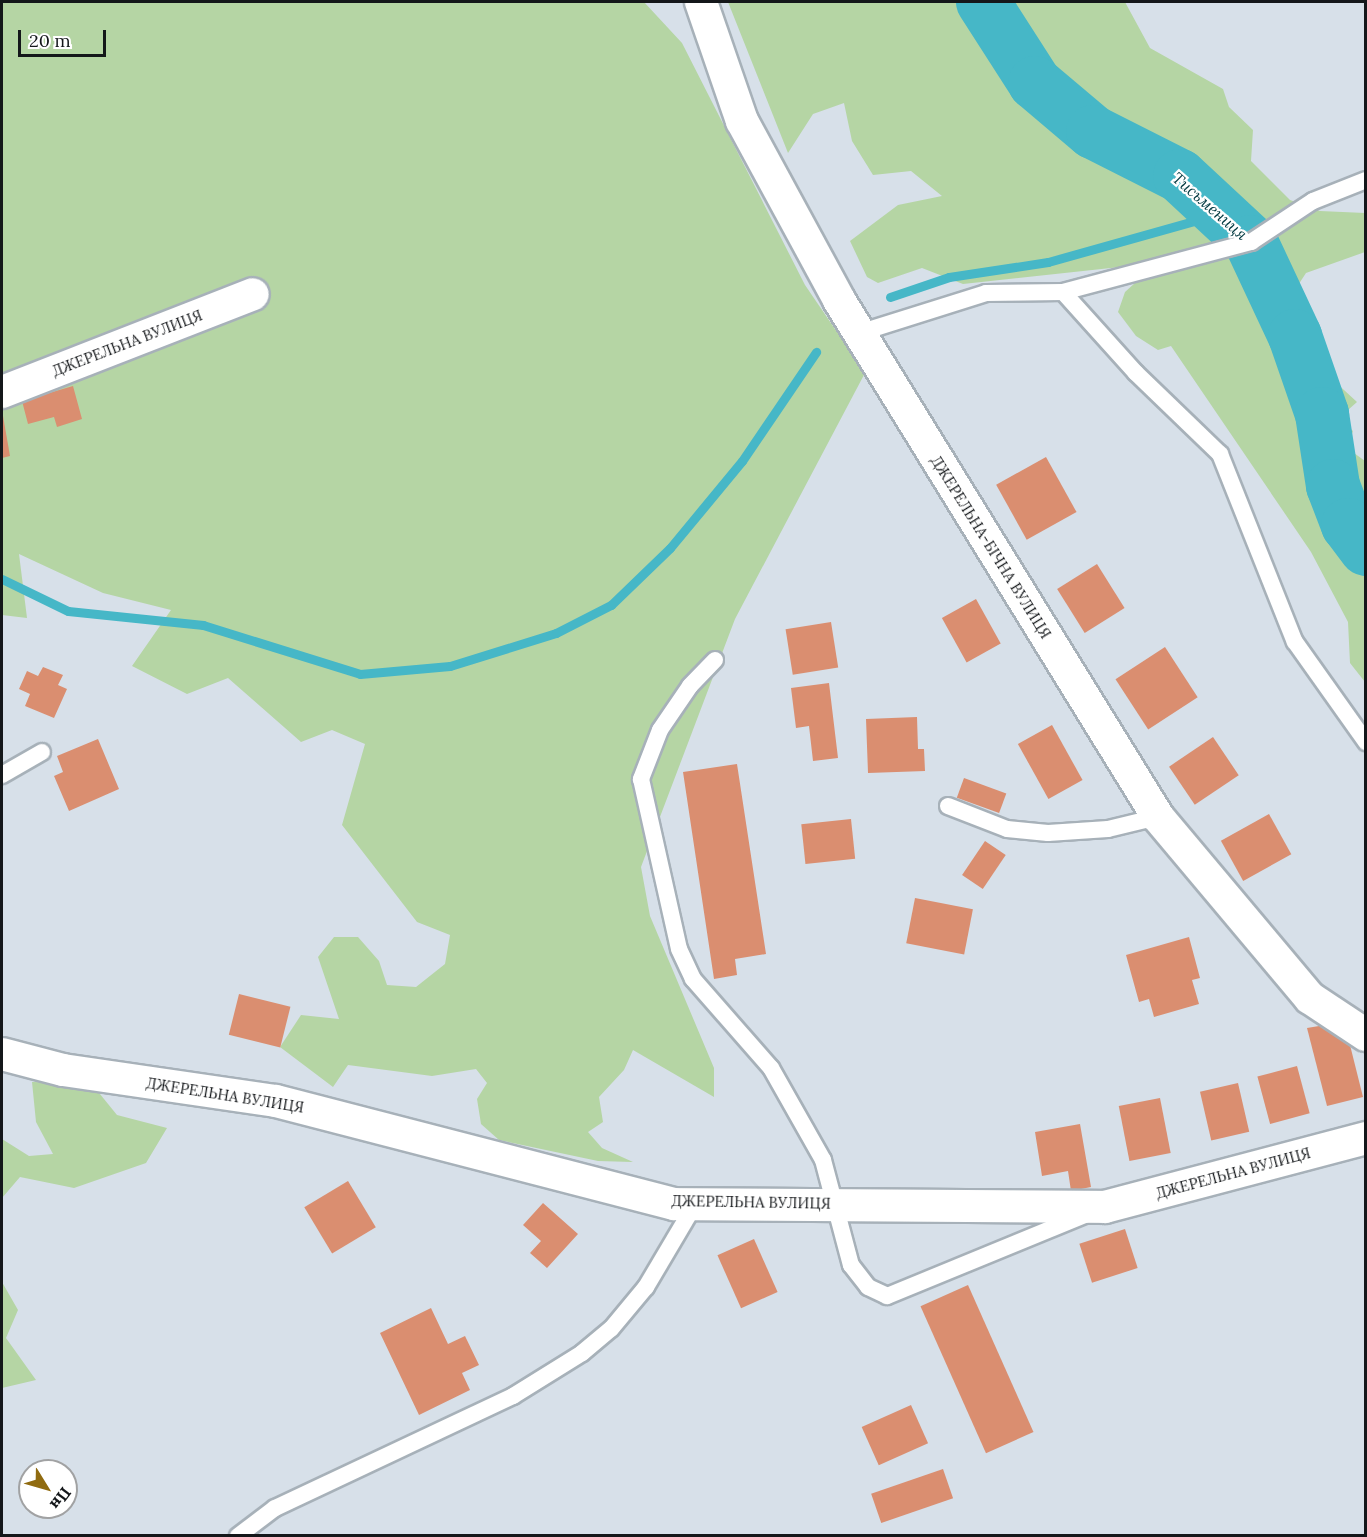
<!DOCTYPE html>
<html>
<head>
<meta charset="utf-8">
<style>
	body { margin:0 }
	#map { position:relative; width:1367px; height:1537px; overflow:hidden; background:#d7e0e9; font-family:Lora,serif }
	div>[style] { position:absolute }
	[style*='--x'] { left:calc(var(--x)*1px); top:calc(var(--y)*1px); width:calc(var(--w)*1px); rotate:calc(var(--a)*1deg) }
	.green>* { inset:0; background:#b5d5a4 }
	.stream>* { height:9px; margin:-4.5px; padding:0 4.5px; transform-origin:4.5px; border-radius:4.5px; background:#46b7c7 }
	.river>* { height:54px; margin:-27px; padding:0 27px; transform-origin:27px; border-radius:27px; background:#46b7c7 }
	.building>* { inset:0; background:#da8e70; transform-origin:0 0 }
	.roads { filter:drop-shadow(2px 0 #a7b1b9) drop-shadow(-2px 0 #a7b1b9) drop-shadow(0 2px #a7b1b9) drop-shadow(0 -2px #a7b1b9) }
	.service>* { height:16px; margin:-8px; padding:0 8px; transform-origin:8px; border-radius:8px; background:#fff }
	.minor>* { height:32px; margin:-16px; padding:0 16px; transform-origin:16px; border-radius:16px; background:#fff }
	span { translate:-50% -50%; white-space:nowrap; text-align:center; line-height:1.15; -webkit-text-stroke:4.5px #fff; paint-order:stroke }
	.street-label { font-size:15px; color:#14171a }
	.water-label { font-size:16px; color:#023940; font-style:italic }
	.frame { position:absolute; inset:0; border:3px solid #14171a; pointer-events:none }
	.north { position:absolute; left:18px; top:1459px; width:60px; height:60px; box-sizing:border-box; background:#fff; border:2px solid #a1a2a3; border-radius:50%; rotate:127deg; font-size:16px; font-weight:700; line-height:24px; text-align:center; color:#14171a }
	.north::after { content:''; display:block; margin:auto; width:21px; height:27px; background:#906b10; clip-path:polygon(50% 0,100% 100%,50% 72%,0 100%) }
	.scale { position:absolute; left:18px; top:30px; width:88px; height:27px; box-sizing:border-box; border:3px solid #14171a; border-top:0; padding-left:8px; font-size:18px; line-height:21px; white-space:nowrap; color:#14171a; -webkit-text-stroke:4px #fff; paint-order:stroke }
</style>
</head>
<body>
<div id="map">
	<div class="green">
		<div style="clip-path:polygon(2px 2px,644px 2px,682px 43px,805px 285px,865px 373px,735px 619px,641px 867px,650px 916px,714px 1068px,714px 1097px,633px 1050px,624px 1070px,599px 1097px,603px 1122px,588px 1132px,602px 1148px,633px 1162px,598px 1161px,499px 1140px,481px 1124px,477px 1099px,487px 1083px,476px 1069px,432px 1076px,348px 1065px,333px 1087px,280px 1047px,301px 1015px,339px 1019px,318px 957px,334px 937px,358px 937px,379px 961px,387px 985px,416px 987px,445px 964px,450px 935px,417px 922px,342px 825px,365px 744px,332px 730px,301px 742px,228px 678px,187px 694px,132px 666px,171px 610px,103px 593px,19px 554px,27px 618px,2px 615px)"></div>
		<div style="clip-path:polygon(728px 2px,1125px 2px,1150px 48px,1223px 89px,1229px 107px,1253px 130px,1251px 161px,1290px 200px,1320px 211px,1365px 213px,1365px 252px,1306px 273px,1291px 296px,1261px 313px,1265px 324px,1314px 313px,1316px 330px,1304px 345px,1319px 367px,1357px 402px,1339px 418px,1353px 431px,1347px 448px,1365px 461px,1365px 682px,1350px 663px,1348px 622px,1311px 552px,1171px 346px,1158px 350px,1136px 336px,1118px 312px,1125px 292px,1157px 263px,963px 284px,922px 268px,878px 283px,867px 277px,850px 241px,898px 205px,942px 196px,911px 171px,873px 175px,852px 141px,844px 103px,813px 114px,788px 153px)"></div>
		<div style="clip-path:polygon(32px 1082px,91px 1083px,117px 1115px,167px 1128px,146px 1163px,74px 1188px,20px 1177px,2px 1198px,2px 1139px,29px 1156px,53px 1154px,36px 1122px)"></div>
		<div style="clip-path:polygon(2px 1282px,18px 1310px,6px 1338px,36px 1380px,2px 1388px)"></div>
	</div>
	<div class="stream">
		<div style="--x:890;--y:297;--w:62;--a:-18.7"></div>
		<div style="--x:949;--y:277;--w:100;--a:-8.6"></div>
		<div style="--x:1048;--y:262;--w:178;--a:-15.7"></div>
		<div style="--x:2;--y:579;--w:73;--a:25.9"></div>
		<div style="--x:68;--y:611;--w:136;--a:5.9"></div>
		<div style="--x:203;--y:625;--w:164;--a:17.3"></div>
		<div style="--x:360;--y:674;--w:90;--a:-5.1"></div>
		<div style="--x:450;--y:666;--w:111;--a:-17.3"></div>
		<div style="--x:556;--y:633;--w:62;--a:-27"></div>
		<div style="--x:611;--y:605;--w:82;--a:-44"></div>
		<div style="--x:670;--y:548;--w:113;--a:-50.4"></div>
		<div style="--x:742;--y:461;--w:132;--a:-55.8"></div>
	</div>
	<div class="river">
		<div style="--x:983;--y:2;--w:96;--a:57.3"></div>
		<div style="--x:1035;--y:83;--w:76;--a:40.2"></div>
		<div style="--x:1093;--y:132;--w:97;--a:26.8"></div>
		<div style="--x:1180;--y:176;--w:97;--a:42.9"></div>
		<div style="--x:1251;--y:242;--w:104;--a:64.9"></div>
		<div style="--x:1295;--y:336;--w:83;--a:70.9"></div>
		<div style="--x:1322;--y:414;--w:73;--a:81.3"></div>
		<div style="--x:1333;--y:486;--w:42;--a:69"></div>
		<div style="--x:1348;--y:525;--w:30;--a:53"></div>
	</div>
	<div class="building">
		<div style="clip-path:polygon(73px 386px,82px 419px,57px 427px,54px 417px,28px 424px,22px 401px)"></div>
		<div style="clip-path:polygon(3px 416px,10px 456px,2px 458px,2px 417px)"></div>
		<div style="left:1046px;top:457px;width:63px;height:57px;rotate:61deg"></div>
		<div style="left:1097px;top:564px;width:52px;height:47px;rotate:58deg"></div>
		<div style="left:976px;top:599px;width:51px;height:39px;rotate:61deg"></div>
		<div style="left:831px;top:622px;width:46px;height:46px;rotate:81deg"></div>
		<div style="left:1165px;top:647px;width:60px;height:59px;rotate:57deg"></div>
		<div style="clip-path:polygon(43px 667px,63px 675px,58px 685px,67px 689px,54px 718px,25px 706px,30px 694px,19px 689px,27px 671px,38px 676px)"></div>
		<div style="clip-path:polygon(829px 683px,838px 758px,813px 761px,809px 726px,796px 728px,791px 688px)"></div>
		<div style="clip-path:polygon(917px 717px,918px 749px,924px 749px,925px 771px,868px 773px,866px 719px)"></div>
		<div style="left:1052px;top:725px;width:63px;height:39px;rotate:61deg"></div>
		<div style="left:1213px;top:737px;width:46px;height:53px;rotate:56deg"></div>
		<div style="clip-path:polygon(98px 739px,119px 789px,69px 811px,54px 776px,63px 772px,57px 756px)"></div>
		<div style="clip-path:polygon(737px 764px,766px 954px,735px 959px,737px 975px,714px 979px,683px 772px)"></div>
		<div style="left:964px;top:778px;width:45px;height:21px;rotate:20deg"></div>
		<div style="left:1269px;top:814px;width:46px;height:55px;rotate:61deg"></div>
		<div style="left:851px;top:819px;width:40px;height:50px;rotate:84deg"></div>
		<div style="left:985px;top:841px;width:25px;height:41px;rotate:34deg"></div>
		<div style="left:915px;top:898px;width:59px;height:46px;rotate:11deg"></div>
		<div style="clip-path:polygon(1189px 937px,1200px 978px,1192px 980px,1199px 1004px,1154px 1017px,1149px 999px,1139px 1002px,1126px 955px)"></div>
		<div style="left:239px;top:994px;width:53px;height:42px;rotate:14deg"></div>
		<div style="clip-path:polygon(1325px 1025px,1348px 1037px,1363px 1097px,1327px 1106px,1307px 1028px)"></div>
		<div style="left:1297px;top:1066px;width:49px;height:41px;rotate:75deg"></div>
		<div style="left:1238px;top:1083px;width:50px;height:39px;rotate:77deg"></div>
		<div style="left:1160px;top:1098px;width:56px;height:42px;rotate:79deg"></div>
		<div style="clip-path:polygon(1080px 1124px,1091px 1187px,1071px 1191px,1068px 1171px,1042px 1176px,1035px 1132px)"></div>
		<div style="left:348px;top:1181px;width:54px;height:51px;rotate:59deg"></div>
		<div style="clip-path:polygon(543px 1203px,578px 1234px,547px 1268px,530px 1253px,541px 1241px,523px 1225px)"></div>
		<div style="left:1125px;top:1229px;width:41px;height:48px;rotate:72deg"></div>
		<div style="left:754px;top:1239px;width:58px;height:40px;rotate:66deg"></div>
		<div style="left:968px;top:1285px;width:161px;height:52px;rotate:66deg"></div>
		<div style="clip-path:polygon(431px 1308px,448px 1344px,465px 1336px,479px 1365px,462px 1373px,470px 1390px,419px 1415px,380px 1333px)"></div>
		<div style="left:911px;top:1405px;width:42px;height:54px;rotate:66deg"></div>
		<div style="left:943px;top:1469px;width:31px;height:76px;rotate:71deg"></div>
	</div>
	<div class="roads">
		<div class="service">
			<div style="--x:1063;--y:292;--w:195;--a:-14.9"></div>
			<div style="--x:1251;--y:242;--w:74;--a:-33.5"></div>
			<div style="--x:1313;--y:201;--w:57;--a:-21.6"></div>
			<div style="--x:859;--y:333;--w:133;--a:-17.5"></div>
			<div style="--x:986;--y:293;--w:77;--a:-0.7"></div>
			<div style="--x:1063;--y:292;--w:109;--a:48"></div>
			<div style="--x:1136;--y:373;--w:117;--a:44"></div>
			<div style="--x:1220;--y:454;--w:202;--a:68.3"></div>
			<div style="--x:1295;--y:642;--w:123;--a:54.6"></div>
			<div style="--x:715;--y:660;--w:36;--a:134"></div>
			<div style="--x:690;--y:686;--w:53;--a:124.3"></div>
			<div style="--x:660;--y:730;--w:53;--a:111.2"></div>
			<div style="--x:641;--y:779;--w:174;--a:77.4"></div>
			<div style="--x:679;--y:949;--w:33;--a:65"></div>
			<div style="--x:693;--y:979;--w:118;--a:48.8"></div>
			<div style="--x:771;--y:1068;--w:106;--a:60.5"></div>
			<div style="--x:823;--y:1160;--w:109;--a:75.1"></div>
			<div style="--x:851;--y:1265;--w:28;--a:52"></div>
			<div style="--x:868;--y:1287;--w:21;--a:25"></div>
			<div style="--x:887;--y:1296;--w:216;--a:-22.3"></div>
			<div style="--x:2;--y:775;--w:46;--a:-29.9"></div>
			<div style="--x:948;--y:806;--w:63;--a:21.3"></div>
			<div style="--x:1007;--y:829;--w:41;--a:5.6"></div>
			<div style="--x:1048;--y:833;--w:60;--a:-3.8"></div>
			<div style="--x:1108;--y:829;--w:51;--a:-13.5"></div>
			<div style="--x:238;--y:1536;--w:46;--a:-37.1"></div>
			<div style="--x:275;--y:1508;--w:263;--a:-25.2"></div>
			<div style="--x:513;--y:1396;--w:81;--a:-31.9"></div>
			<div style="--x:582;--y:1353;--w:38;--a:-40"></div>
			<div style="--x:611;--y:1329;--w:55;--a:-50.2"></div>
			<div style="--x:646;--y:1287;--w:96;--a:-59.4"></div>
		</div>
		<div class="minor">
			<div style="--x:701;--y:2;--w:126;--a:71"></div>
			<div style="--x:742;--y:121;--w:204;--a:61.5"></div>
			<div style="--x:839;--y:300;--w:607;--a:58.32"></div>
			<div style="--x:1158;--y:817;--w:236;--a:50"></div>
			<div style="--x:1310;--y:998;--w:67;--a:33.5"></div>
			<div style="--x:2;--y:392;--w:269;--a:-21.3"></div>
			<div style="--x:2;--y:1054;--w:63;--a:14.7"></div>
			<div style="--x:63;--y:1070;--w:215;--a:8.3"></div>
			<div style="--x:276;--y:1101;--w:411;--a:14.5"></div>
			<div style="--x:674;--y:1204;--w:431;--a:0.4"></div>
			<div style="--x:1105;--y:1207;--w:270;--a:-14.8"></div>
		</div>
	</div>
	<div class="street-label">
		<span style="left:127px;top:343px;rotate:-21deg">ДЖЕРЕЛЬНА ВУЛИЦЯ</span>
		<span style="left:991px;top:547px;rotate:58deg">ДЖЕРЕЛЬНА-БІЧНА ВУЛИЦЯ</span>
		<span style="left:225px;top:1095px;rotate:9deg">ДЖЕРЕЛЬНА ВУЛИЦЯ</span>
		<span style="left:1233px;top:1173px;rotate:-15deg">ДЖЕРЕЛЬНА ВУЛИЦЯ</span>
		<span style="left:751px;top:1202px;rotate:1deg">ДЖЕРЕЛЬНА ВУЛИЦЯ</span>
	</div>
	<div class="water-label">
		<span style="left:1210px;top:206px;rotate:41deg">Тисьмениця</span>
	</div>
	<div class="frame"></div>
	<div class="north">Пн</div>
	<div class="scale">20 m</div>
</div>
</body>
</html>
